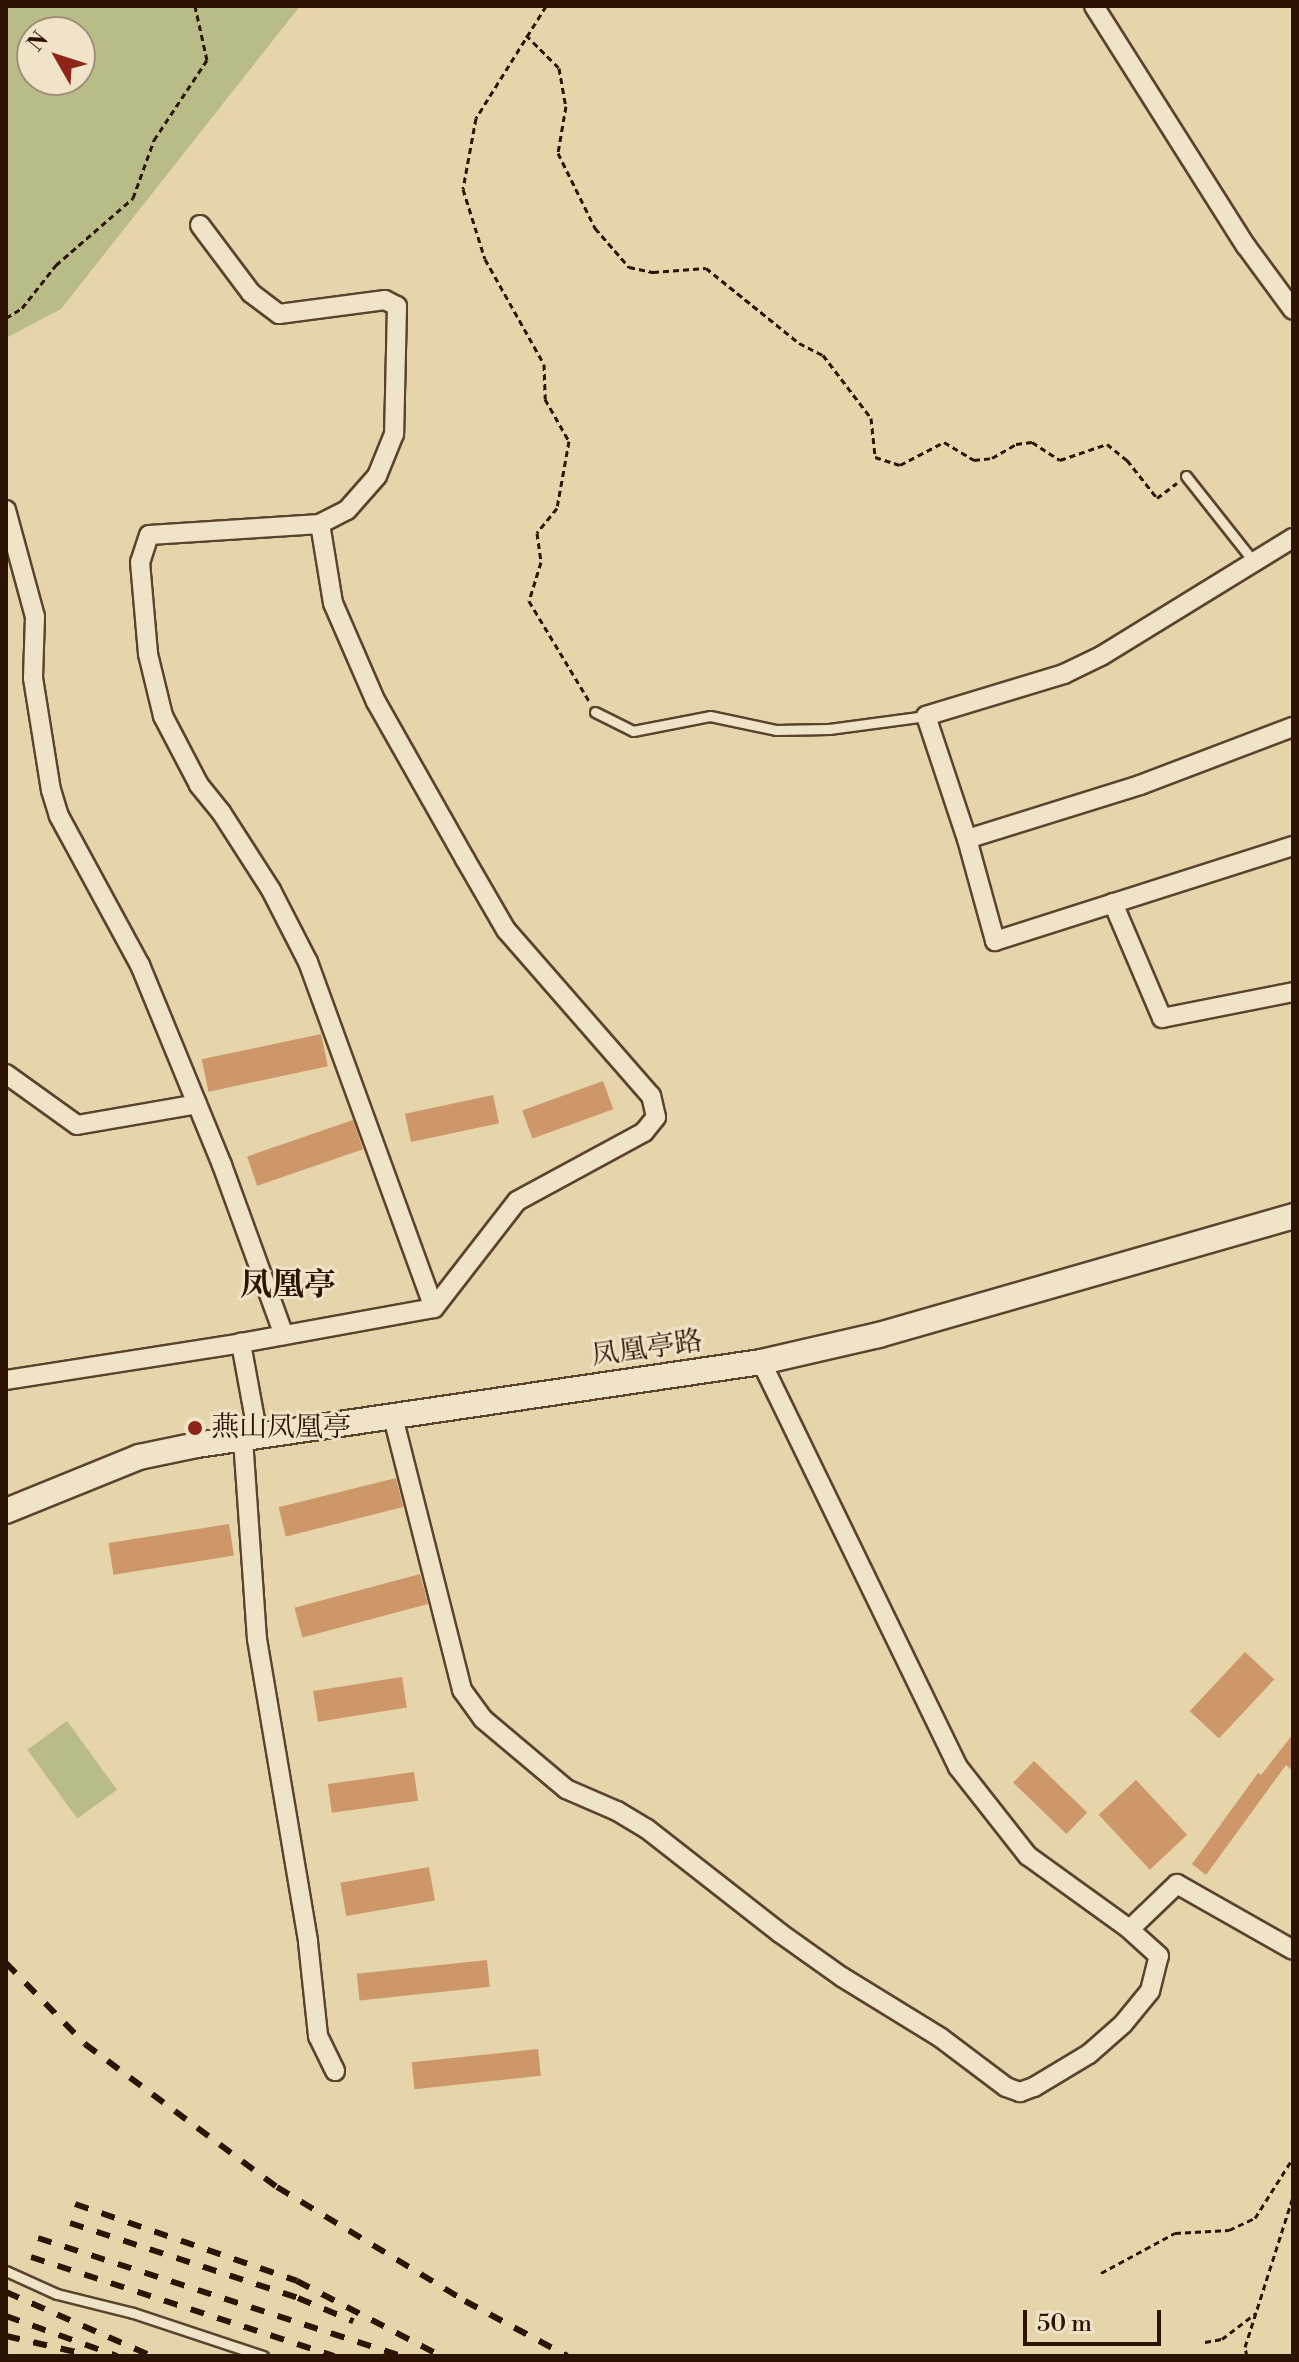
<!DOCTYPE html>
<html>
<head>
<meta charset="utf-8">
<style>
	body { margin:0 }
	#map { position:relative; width:1299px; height:2362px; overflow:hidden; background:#e6d4aa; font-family:"Libre Bodoni","Noto Serif SC",serif }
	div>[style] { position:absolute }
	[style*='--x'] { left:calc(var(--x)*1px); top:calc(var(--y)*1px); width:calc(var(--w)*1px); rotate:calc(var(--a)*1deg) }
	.green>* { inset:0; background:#b9bc86; transform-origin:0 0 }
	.building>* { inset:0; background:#ce9769; transform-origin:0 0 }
	.path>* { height:3px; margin-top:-1.5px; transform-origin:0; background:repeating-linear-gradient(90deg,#2d1303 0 6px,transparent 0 10px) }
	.roads { filter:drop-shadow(2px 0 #5b432d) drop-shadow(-2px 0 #5b432d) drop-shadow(0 2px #5b432d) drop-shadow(0 -2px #5b432d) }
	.lane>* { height:9px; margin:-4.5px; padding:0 4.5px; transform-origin:4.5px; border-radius:4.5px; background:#efe3c8 }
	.street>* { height:18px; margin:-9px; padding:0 9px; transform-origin:9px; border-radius:9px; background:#efe3c8 }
	.secondary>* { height:24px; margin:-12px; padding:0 12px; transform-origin:12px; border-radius:12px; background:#efe3c8 }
	.rail>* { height:6px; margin-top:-3px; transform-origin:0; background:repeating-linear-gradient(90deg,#2d1303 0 14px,transparent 0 28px) }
	.dots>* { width:22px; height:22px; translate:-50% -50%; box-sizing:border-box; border:4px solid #efe3c8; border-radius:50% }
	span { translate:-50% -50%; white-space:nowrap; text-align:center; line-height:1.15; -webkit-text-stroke:6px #efe3c8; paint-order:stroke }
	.street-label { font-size:28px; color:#2d1303 }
	.poi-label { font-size:28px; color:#2d1303 }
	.left { translate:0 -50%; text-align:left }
	.quarter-label { font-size:32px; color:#2d1303; font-weight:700 }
	.frame { position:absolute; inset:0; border:8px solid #2d1303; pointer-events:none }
	.north { position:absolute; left:16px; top:16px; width:80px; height:80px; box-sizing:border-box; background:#efe3c8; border:2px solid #a19079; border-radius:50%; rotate:309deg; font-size:22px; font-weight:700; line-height:32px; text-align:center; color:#2d1303 }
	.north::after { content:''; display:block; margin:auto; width:28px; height:36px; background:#8f2418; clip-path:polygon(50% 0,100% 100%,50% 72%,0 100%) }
	.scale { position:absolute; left:1023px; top:2310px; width:138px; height:36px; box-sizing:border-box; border:4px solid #2d1303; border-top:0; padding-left:10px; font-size:24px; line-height:28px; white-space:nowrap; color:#2d1303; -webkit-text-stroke:6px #efe3c8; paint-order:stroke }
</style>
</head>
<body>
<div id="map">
	<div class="green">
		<div style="clip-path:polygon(evenodd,6px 6px,300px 6px,61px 309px,6px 338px,6px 6px,32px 32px,80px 32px,80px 80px,32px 80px,32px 32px)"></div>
		<div style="left:67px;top:1721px;width:85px;height:49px;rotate:54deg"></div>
	</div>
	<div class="building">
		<div style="left:321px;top:1034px;width:33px;height:122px;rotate:78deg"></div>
		<div style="left:603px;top:1081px;width:30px;height:86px;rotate:70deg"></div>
		<div style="left:493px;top:1095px;width:29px;height:90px;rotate:78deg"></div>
		<div style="left:353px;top:1120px;width:31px;height:112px;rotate:71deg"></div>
		<div style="left:396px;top:1478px;width:30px;height:121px;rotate:76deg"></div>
		<div style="left:229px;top:1524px;width:32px;height:122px;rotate:81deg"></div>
		<div style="left:420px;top:1574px;width:31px;height:130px;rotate:75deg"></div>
		<div style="left:1245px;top:1652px;width:40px;height:81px;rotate:43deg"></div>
		<div style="left:402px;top:1677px;width:31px;height:90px;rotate:81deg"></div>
		<div style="clip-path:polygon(1293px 1734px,1293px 1771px,1286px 1765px,1206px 1875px,1192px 1864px,1258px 1773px,1261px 1775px)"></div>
		<div style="left:1034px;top:1761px;width:74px;height:30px;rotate:44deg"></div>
		<div style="left:414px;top:1772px;width:29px;height:87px;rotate:82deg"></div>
		<div style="left:1136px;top:1780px;width:75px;height:51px;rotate:47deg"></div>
		<div style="left:429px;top:1867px;width:34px;height:90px;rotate:80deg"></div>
		<div style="left:487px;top:1960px;width:27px;height:131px;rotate:84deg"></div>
		<div style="left:538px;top:2049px;width:27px;height:127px;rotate:84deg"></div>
	</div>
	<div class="path">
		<div style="--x:546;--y:6;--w:132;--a:122"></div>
		<div style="--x:476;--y:118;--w:72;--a:100.4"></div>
		<div style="--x:463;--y:189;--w:73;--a:72.6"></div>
		<div style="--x:485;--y:259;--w:120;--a:60.7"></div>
		<div style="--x:544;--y:364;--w:35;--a:88"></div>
		<div style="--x:545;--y:399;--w:48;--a:60.3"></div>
		<div style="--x:569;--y:441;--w:68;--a:100.2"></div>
		<div style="--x:557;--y:508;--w:32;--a:129"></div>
		<div style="--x:537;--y:533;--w:29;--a:82"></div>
		<div style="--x:541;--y:562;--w:41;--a:107.1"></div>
		<div style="--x:529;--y:601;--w:117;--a:59"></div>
		<div style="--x:526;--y:35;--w:47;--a:45"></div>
		<div style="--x:559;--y:68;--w:39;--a:80"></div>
		<div style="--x:566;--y:106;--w:48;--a:99.7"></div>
		<div style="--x:558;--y:153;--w:84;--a:63.7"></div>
		<div style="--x:595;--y:228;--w:52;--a:48.9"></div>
		<div style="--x:629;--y:267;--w:25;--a:12"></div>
		<div style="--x:653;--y:272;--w:53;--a:-4.3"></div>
		<div style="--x:706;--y:268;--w:119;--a:38.9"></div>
		<div style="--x:799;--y:343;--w:27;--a:27"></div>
		<div style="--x:823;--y:355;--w:79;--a:52.7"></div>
		<div style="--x:871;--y:418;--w:39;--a:84"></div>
		<div style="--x:875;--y:457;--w:26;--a:18"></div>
		<div style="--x:900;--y:465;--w:50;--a:-27.6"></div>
		<div style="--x:944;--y:442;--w:35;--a:31"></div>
		<div style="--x:974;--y:460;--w:18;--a:-6"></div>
		<div style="--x:992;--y:458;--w:28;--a:-30"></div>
		<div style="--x:1016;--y:444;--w:16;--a:-7"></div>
		<div style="--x:1032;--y:442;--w:33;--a:33"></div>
		<div style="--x:1060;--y:460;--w:50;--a:-18.8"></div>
		<div style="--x:1107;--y:444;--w:26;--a:39"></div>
		<div style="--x:1127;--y:460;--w:48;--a:51.7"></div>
		<div style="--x:1157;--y:498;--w:25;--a:-37"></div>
		<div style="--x:6;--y:318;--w:19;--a:-32"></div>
		<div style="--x:22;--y:308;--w:55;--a:-51.7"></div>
		<div style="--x:56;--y:265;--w:102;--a:-41"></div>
		<div style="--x:133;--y:198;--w:62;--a:-70.1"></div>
		<div style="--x:154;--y:140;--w:96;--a:-56.5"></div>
		<div style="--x:207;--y:60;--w:55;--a:-102.5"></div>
		<div style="--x:1101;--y:2273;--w:84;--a:-28.4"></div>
		<div style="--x:1175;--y:2233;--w:54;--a:-3.2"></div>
		<div style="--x:1229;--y:2230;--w:29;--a:-25"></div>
		<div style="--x:1255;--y:2218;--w:71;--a:-57.7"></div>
		<div style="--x:1205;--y:2342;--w:17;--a:-10"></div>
		<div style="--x:1222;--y:2339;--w:43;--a:-37.4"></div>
		<div style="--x:1247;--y:2356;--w:9;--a:-103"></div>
		<div style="--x:1245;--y:2347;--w:157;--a:-72.3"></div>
	</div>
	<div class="roads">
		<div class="lane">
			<div style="--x:1186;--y:476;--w:110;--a:51.7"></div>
			<div style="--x:595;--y:712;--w:42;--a:26.6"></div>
			<div style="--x:633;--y:731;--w:78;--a:-11"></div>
			<div style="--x:710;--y:716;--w:67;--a:12"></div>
			<div style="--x:776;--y:730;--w:53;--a:-1.1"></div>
			<div style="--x:829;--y:729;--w:98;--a:-7.6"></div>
			<div style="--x:6;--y:2271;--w:56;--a:24.3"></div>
			<div style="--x:57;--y:2294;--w:78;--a:14"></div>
			<div style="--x:133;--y:2313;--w:137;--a:18.3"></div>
		</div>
		<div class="street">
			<div style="--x:1094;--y:6;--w:284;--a:57.7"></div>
			<div style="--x:1246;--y:246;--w:79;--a:53.7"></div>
			<div style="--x:200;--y:225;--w:85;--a:53.1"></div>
			<div style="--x:251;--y:293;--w:35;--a:37"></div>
			<div style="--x:279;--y:314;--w:107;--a:-7.5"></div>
			<div style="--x:385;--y:300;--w:13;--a:27"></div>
			<div style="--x:397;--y:306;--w:128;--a:91.3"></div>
			<div style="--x:394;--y:434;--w:45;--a:112"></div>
			<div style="--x:377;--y:476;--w:45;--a:131.4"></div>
			<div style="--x:347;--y:510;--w:30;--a:153"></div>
			<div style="--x:320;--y:524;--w:171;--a:176.3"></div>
			<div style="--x:149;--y:535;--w:28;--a:108"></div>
			<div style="--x:140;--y:562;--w:92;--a:85"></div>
			<div style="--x:148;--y:654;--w:64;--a:76.4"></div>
			<div style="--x:163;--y:716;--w:78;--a:62.4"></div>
			<div style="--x:199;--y:785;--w:35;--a:51"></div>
			<div style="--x:221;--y:812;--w:93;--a:57.3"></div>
			<div style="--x:271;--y:890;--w:81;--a:62.8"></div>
			<div style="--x:308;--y:962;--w:368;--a:70"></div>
			<div style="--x:6;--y:510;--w:111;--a:74.8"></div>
			<div style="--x:35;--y:617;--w:61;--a:91.9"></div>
			<div style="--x:33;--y:678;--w:113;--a:80.9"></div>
			<div style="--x:51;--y:790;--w:27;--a:73"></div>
			<div style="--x:59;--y:816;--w:170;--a:61.5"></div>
			<div style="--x:140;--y:965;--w:216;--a:67.7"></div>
			<div style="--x:222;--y:1165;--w:181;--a:70"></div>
			<div style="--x:1293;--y:538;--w:225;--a:148.4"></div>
			<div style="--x:1101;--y:656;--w:41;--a:154.1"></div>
			<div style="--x:1064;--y:674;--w:144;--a:163.1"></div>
			<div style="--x:926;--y:716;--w:130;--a:71.6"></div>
			<div style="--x:967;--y:839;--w:106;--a:74.6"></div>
			<div style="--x:995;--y:941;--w:313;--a:-17.7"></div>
			<div style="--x:967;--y:839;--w:181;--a:-17.3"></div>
			<div style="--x:1140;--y:785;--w:164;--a:-20.8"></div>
			<div style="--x:1113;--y:903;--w:125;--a:66.9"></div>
			<div style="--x:1162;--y:1018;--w:134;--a:-11.2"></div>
			<div style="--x:6;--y:1074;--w:87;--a:35.7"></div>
			<div style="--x:77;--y:1125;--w:122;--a:-9.9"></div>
			<div style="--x:6;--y:1380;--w:238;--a:-8.9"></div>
			<div style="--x:393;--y:1417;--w:282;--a:75.8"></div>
			<div style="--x:462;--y:1690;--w:36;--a:54"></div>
			<div style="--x:483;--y:1719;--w:109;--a:40.1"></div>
			<div style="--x:566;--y:1789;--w:56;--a:23.3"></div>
			<div style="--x:617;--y:1811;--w:35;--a:31"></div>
			<div style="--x:647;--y:1829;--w:169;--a:38"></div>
			<div style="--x:780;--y:1933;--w:76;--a:35.4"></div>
			<div style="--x:842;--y:1977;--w:116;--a:31.6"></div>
			<div style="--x:941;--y:2038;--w:81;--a:37"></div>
			<div style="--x:1006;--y:2087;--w:15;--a:20"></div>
			<div style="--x:1020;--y:2092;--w:15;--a:-20"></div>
			<div style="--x:1034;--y:2087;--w:64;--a:-31"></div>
			<div style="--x:1089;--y:2054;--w:45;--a:-41.4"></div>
			<div style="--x:1123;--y:2024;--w:43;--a:-50.7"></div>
			<div style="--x:1150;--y:1991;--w:36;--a:-76"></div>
			<div style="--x:1159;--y:1956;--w:42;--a:-137.9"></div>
			<div style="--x:1128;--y:1928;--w:123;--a:-144.2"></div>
			<div style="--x:1028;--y:1856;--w:113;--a:-128.2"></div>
			<div style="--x:958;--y:1767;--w:450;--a:-115.9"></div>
			<div style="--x:258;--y:1436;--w:95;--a:-100.4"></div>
			<div style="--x:241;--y:1343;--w:196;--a:-10.3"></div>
			<div style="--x:434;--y:1308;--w:135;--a:-52.2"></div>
			<div style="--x:517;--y:1201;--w:145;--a:-28.5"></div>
			<div style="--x:644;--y:1132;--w:19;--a:-51"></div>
			<div style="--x:656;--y:1117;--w:22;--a:-103"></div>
			<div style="--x:651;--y:1096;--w:220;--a:-131.1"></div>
			<div style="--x:506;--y:930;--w:82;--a:-120"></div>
			<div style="--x:465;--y:859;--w:180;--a:-119.5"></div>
			<div style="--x:376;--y:702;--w:108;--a:-113.5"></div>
			<div style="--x:333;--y:603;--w:80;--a:-99.3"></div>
			<div style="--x:243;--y:1439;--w:200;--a:86"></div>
			<div style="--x:257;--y:1639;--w:307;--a:80.4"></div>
			<div style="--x:308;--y:1942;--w:95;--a:83.9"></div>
			<div style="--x:318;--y:2036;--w:39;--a:64"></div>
			<div style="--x:1130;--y:1929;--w:65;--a:-43.8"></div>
			<div style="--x:1177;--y:1884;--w:133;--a:29.6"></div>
		</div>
		<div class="secondary">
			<div style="--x:6;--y:1511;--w:144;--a:-22.1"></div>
			<div style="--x:139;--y:1457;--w:59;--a:-11.7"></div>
			<div style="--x:197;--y:1445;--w:570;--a:-8.37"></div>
			<div style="--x:761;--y:1362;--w:121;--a:-12.9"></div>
			<div style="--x:879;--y:1335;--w:431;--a:-16"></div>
		</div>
	</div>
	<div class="rail">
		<div style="--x:6;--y:1963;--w:113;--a:45.7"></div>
		<div style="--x:85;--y:2044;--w:239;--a:36.7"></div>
		<div style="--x:277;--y:2187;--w:220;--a:31.2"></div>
		<div style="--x:465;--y:2301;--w:116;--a:28.3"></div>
		<div style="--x:75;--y:2204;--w:235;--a:19.1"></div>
		<div style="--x:297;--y:2281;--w:162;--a:27.5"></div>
		<div style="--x:70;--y:2223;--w:240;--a:18.2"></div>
		<div style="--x:298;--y:2298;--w:60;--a:22.7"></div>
		<div style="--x:38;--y:2238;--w:383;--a:18"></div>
		<div style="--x:31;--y:2257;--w:319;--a:18.1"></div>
		<div style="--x:6;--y:2292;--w:159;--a:23.7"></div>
		<div style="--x:6;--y:2316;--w:118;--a:19.8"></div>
		<div style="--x:6;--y:2336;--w:76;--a:12.9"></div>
		<div style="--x:6;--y:2356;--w:2;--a:0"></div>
	</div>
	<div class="dots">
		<div style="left:195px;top:1428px;background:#8f2418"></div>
	</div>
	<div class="street-label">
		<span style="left:647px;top:1349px;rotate:-8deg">凤凰亭路</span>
	</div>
	<div class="poi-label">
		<span class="left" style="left:211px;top:1428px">燕山凤凰亭</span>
	</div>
	<div class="quarter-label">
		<span style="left:288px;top:1285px">凤凰亭</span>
	</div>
	<div class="frame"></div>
	<div class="north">N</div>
	<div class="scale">50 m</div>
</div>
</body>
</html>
